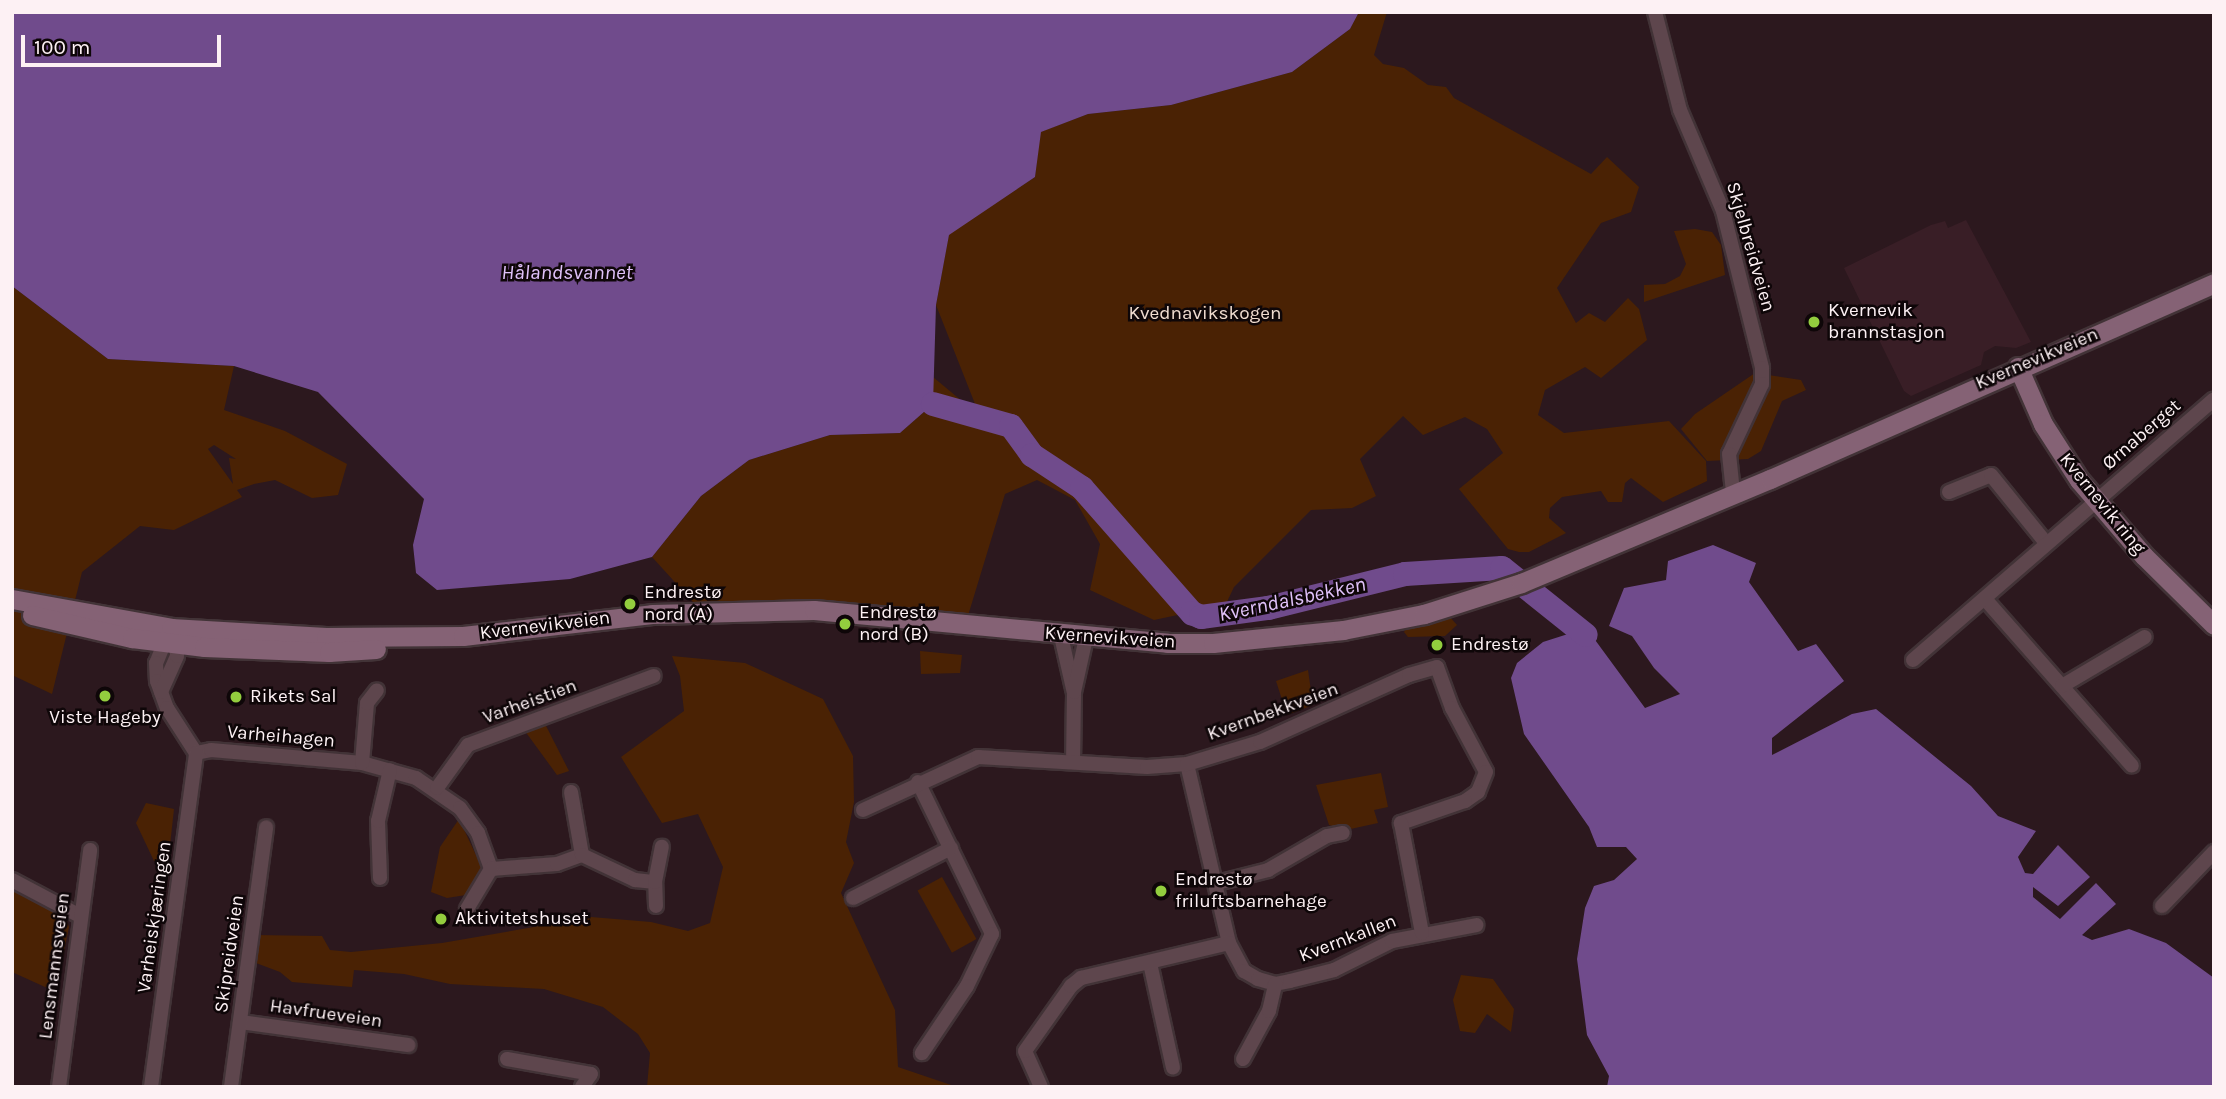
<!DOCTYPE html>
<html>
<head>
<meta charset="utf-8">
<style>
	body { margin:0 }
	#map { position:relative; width:2226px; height:1099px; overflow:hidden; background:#2c181e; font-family:Karla,sans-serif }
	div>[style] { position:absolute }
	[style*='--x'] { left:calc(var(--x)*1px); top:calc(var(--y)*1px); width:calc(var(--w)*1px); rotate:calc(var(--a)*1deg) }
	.built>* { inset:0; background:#391e26 }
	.green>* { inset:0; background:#4a2204; transform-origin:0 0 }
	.water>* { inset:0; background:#704b8c }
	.river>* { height:24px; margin:-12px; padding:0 12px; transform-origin:12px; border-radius:12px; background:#704b8c }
	.roads { filter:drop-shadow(2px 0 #423337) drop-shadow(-2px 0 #423337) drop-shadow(0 2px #423337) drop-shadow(0 -2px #423337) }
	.street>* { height:14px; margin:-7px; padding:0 7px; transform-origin:7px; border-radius:7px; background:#5e464d }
	.secondary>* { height:19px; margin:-9.5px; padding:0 9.5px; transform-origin:9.5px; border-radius:9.5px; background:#856275 }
	.dots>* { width:19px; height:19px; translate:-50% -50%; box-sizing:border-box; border:4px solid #0e0608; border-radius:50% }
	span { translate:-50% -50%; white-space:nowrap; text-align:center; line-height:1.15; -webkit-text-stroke:5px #0e0608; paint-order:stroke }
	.street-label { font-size:19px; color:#fdf1f4 }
	.poi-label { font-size:19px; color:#fdf1f4 }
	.left { translate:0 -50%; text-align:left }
	.park-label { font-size:19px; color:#f0dcd0 }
	.water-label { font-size:21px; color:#e0c2fa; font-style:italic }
	.frame { position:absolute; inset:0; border:14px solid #fdf1f4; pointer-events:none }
	.scale { position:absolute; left:21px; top:35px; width:200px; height:32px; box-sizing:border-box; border:4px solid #fdf1f4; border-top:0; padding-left:9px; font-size:21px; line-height:24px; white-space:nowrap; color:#fdf1f4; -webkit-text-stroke:5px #0e0608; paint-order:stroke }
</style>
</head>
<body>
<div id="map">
	<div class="built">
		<div style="clip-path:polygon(1966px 220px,2031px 342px,2016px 348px,1995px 346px,1984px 352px,1981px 365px,1911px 396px,1904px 391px,1844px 268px,1931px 225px,1945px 221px,1948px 228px)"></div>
	</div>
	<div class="green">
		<div style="clip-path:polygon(1359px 12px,1387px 12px,1374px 55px,1383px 64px,1404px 68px,1428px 85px,1446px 87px,1454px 98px,1591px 174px,1607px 157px,1639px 187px,1631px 212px,1601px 223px,1557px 288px,1576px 323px,1589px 313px,1605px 322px,1628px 298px,1639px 309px,1647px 340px,1601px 378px,1585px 367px,1545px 390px,1538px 415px,1564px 433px,1669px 421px,1706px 461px,1707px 481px,1663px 502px,1631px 478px,1625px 483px,1622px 502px,1608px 502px,1601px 491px,1562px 497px,1550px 508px,1549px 518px,1566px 533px,1529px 552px,1519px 552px,1508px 549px,1459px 489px,1503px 453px,1487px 429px,1465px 417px,1423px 435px,1403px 416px,1360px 459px,1376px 496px,1352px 508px,1311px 510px,1234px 587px,1225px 606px,1211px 609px,1188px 605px,1095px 500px,1007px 420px,979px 414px,936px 305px,949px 234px,1035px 177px,1040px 132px,1088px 114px,1171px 105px,1292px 72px,1350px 29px)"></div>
		<div style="clip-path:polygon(1695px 229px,1712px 232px,1721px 245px,1725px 275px,1644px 302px,1644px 285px,1665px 284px,1680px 276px,1686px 264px,1674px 231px)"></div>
		<div style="clip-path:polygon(evenodd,12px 286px,108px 359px,234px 366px,224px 410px,285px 431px,347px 464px,338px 495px,312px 498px,275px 480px,254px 484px,237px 490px,242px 497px,174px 530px,140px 526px,82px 572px,52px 694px,12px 675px,12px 286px,214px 445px,236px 459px,229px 458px,233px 484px,208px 449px,214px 445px)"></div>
		<div style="clip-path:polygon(1755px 373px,1801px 380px,1806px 390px,1782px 401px,1761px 451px,1748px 459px,1707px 461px,1681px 429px,1695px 414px)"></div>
		<div style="clip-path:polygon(933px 377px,986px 421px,1013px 433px,1021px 453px,1079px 493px,1187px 613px,1154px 620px,1090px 590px,1100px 544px,1075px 500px,1037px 480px,1005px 494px,967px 619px,906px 607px,693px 602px,652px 557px,701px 496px,749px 460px,830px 435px,900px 433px,933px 404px)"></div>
		<div style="clip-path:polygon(1449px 616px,1457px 625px,1445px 636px,1408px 637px,1404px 632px,1407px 627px)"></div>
		<div style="clip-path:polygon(920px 651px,962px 655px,960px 673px,921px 674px)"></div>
		<div style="clip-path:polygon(672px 656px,745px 663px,823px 699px,853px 756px,854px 802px,846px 842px,854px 863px,841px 893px,895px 1010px,898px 1067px,957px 1087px,647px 1087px,650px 1053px,638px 1034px,603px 1007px,544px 989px,450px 984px,404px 974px,354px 970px,352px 987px,292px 982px,280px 972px,248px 960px,251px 935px,322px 936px,330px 950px,351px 952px,442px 943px,591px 917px,651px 922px,688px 931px,710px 923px,723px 867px,698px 814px,662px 823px,621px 757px,684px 711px,680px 676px)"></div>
		<div style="clip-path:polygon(1308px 670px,1313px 705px,1287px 715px,1276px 681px)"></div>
		<div style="clip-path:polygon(543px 720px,569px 771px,557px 775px,522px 727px)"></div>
		<div style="clip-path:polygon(1381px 773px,1388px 807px,1374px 810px,1378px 823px,1346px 830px,1329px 825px,1316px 785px)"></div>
		<div style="clip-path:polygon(146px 803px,174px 809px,168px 863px,154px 861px,136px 823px)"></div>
		<div style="clip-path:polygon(459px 819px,484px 872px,466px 895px,447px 898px,431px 892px,440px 847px)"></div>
		<div style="left:942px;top:877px;width:71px;height:28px;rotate:61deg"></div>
		<div style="clip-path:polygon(12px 886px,65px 917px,69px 927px,56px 992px,12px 972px)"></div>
		<div style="clip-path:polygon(1461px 975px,1493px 979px,1514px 1009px,1511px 1032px,1487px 1014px,1475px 1033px,1460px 1031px,1453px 1000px)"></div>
	</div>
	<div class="water">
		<div style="clip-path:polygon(12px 12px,1359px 12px,1350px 29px,1292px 72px,1171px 105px,1088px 114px,1041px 132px,1035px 177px,949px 235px,936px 305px,933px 404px,900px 433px,830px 435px,749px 460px,701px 496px,652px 557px,570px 579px,437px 590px,416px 573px,413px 545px,424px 499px,318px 392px,234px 366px,108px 359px,12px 286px)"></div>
		<div style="clip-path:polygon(1713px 545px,1756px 563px,1749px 582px,1798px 651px,1816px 644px,1844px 681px,1772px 738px,1772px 755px,1852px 714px,1876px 709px,1971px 786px,1998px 816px,2036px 831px,2018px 857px,2025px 873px,2033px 874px,2058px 845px,2090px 877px,2058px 906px,2033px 887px,2033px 897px,2060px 919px,2096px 883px,2116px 904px,2082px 935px,2092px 940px,2129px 929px,2166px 943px,2214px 978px,2214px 1087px,1607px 1087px,1609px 1076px,1587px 1035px,1577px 959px,1585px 908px,1594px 886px,1614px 880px,1637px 859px,1626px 847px,1597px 847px,1589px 827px,1524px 734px,1511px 678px,1517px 663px,1543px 642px,1568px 634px,1581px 642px,1590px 633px,1645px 708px,1680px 694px,1654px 668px,1632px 636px,1609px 626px,1624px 588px,1666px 580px,1668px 561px)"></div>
	</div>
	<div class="river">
		<div style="--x:933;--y:404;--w:81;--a:15.8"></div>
		<div style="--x:1011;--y:426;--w:36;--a:54"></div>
		<div style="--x:1032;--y:455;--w:60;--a:33.4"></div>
		<div style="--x:1082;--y:488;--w:167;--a:48.7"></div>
		<div style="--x:1192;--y:613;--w:10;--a:24"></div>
		<div style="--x:1201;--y:617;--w:68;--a:-7.7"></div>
		<div style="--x:1268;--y:608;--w:141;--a:-13.9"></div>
		<div style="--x:1405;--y:574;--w:97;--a:-3.5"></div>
		<div style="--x:1502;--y:568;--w:107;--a:38.6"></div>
	</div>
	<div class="roads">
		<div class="street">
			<div style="--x:1655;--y:12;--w:101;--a:75.7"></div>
			<div style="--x:1680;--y:110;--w:110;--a:66.9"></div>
			<div style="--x:1723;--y:211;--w:162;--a:76"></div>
			<div style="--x:1762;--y:368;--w:16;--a:90"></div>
			<div style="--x:1762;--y:384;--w:77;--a:115.2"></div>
			<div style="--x:1729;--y:454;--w:38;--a:84"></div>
			<div style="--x:1949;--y:492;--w:45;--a:-22"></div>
			<div style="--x:1991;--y:475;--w:87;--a:51"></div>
			<div style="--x:1985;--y:599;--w:222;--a:48.6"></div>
			<div style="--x:168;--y:634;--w:31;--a:112"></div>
			<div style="--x:156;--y:663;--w:18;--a:87"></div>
			<div style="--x:157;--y:681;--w:29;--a:70"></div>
			<div style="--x:167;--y:708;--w:54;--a:57.2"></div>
			<div style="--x:1061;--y:636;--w:58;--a:77.2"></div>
			<div style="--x:1074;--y:693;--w:69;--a:90.8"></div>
			<div style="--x:1913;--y:660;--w:398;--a:-40.9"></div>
			<div style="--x:2062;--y:686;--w:96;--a:-30.6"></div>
			<div style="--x:161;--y:692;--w:39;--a:-66"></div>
			<div style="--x:177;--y:656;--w:18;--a:-93"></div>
			<div style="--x:1074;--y:692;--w:55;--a:-77.5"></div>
			<div style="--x:196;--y:753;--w:15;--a:-11"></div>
			<div style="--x:211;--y:750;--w:152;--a:4.9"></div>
			<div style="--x:362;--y:763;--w:56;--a:15.5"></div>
			<div style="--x:416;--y:778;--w:53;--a:34.3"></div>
			<div style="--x:460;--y:808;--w:31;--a:54"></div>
			<div style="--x:478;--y:833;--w:38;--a:70"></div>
			<div style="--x:491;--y:869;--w:66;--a:-4.3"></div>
			<div style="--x:557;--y:864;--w:27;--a:-20"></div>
			<div style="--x:362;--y:763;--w:60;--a:-85.2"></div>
			<div style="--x:367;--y:703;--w:16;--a:-52"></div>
			<div style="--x:1187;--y:764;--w:184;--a:76.8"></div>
			<div style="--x:1229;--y:943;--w:32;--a:62"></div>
			<div style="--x:1244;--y:971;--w:16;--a:30"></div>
			<div style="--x:1258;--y:979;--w:18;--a:16"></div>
			<div style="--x:1275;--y:984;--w:15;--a:-11"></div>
			<div style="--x:1290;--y:981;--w:45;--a:-14"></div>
			<div style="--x:1334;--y:970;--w:65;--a:-26.6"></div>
			<div style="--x:1392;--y:941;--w:86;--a:-10.7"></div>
			<div style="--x:918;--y:782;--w:169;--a:64"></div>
			<div style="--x:992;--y:934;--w:58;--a:115.7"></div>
			<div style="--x:967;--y:986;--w:81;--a:123.9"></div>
			<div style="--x:437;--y:788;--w:53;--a:-54.2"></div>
			<div style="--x:468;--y:745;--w:198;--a:-20.4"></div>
			<div style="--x:571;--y:792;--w:64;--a:80.1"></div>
			<div style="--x:582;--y:855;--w:59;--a:25.3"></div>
			<div style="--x:635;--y:880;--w:20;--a:6"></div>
			<div style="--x:863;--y:810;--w:127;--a:-24.7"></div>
			<div style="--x:978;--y:757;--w:169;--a:3.4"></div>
			<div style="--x:1147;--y:767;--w:40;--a:-4.3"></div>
			<div style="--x:1187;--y:764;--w:76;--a:-16.8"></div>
			<div style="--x:1260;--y:742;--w:163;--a:-24.2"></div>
			<div style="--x:1409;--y:675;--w:29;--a:-16"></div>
			<div style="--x:1437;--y:667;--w:44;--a:69.9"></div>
			<div style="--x:1452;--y:708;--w:72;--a:62"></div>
			<div style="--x:1486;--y:772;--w:22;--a:112"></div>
			<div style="--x:1478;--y:792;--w:16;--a:145"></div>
			<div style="--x:1465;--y:801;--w:68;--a:161"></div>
			<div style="--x:1401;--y:823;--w:112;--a:79.2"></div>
			<div style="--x:380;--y:878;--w:57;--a:-92"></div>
			<div style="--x:378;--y:821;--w:52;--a:-76.8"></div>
			<div style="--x:12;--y:880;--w:77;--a:27.9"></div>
			<div style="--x:1217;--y:883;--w:53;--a:-14.3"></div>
			<div style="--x:1268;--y:870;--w:68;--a:-30"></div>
			<div style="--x:1327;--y:836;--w:16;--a:-11"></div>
			<div style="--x:853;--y:898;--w:110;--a:-27"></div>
			<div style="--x:656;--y:906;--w:24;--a:-92"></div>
			<div style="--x:655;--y:882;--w:36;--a:-79"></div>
			<div style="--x:2162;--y:906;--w:75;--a:-46.1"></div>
			<div style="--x:467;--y:909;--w:47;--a:-59"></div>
			<div style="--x:1150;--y:963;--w:107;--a:77.6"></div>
			<div style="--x:240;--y:1022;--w:170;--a:7.8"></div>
			<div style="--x:507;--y:1059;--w:85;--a:10.1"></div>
			<div style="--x:591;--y:1074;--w:16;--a:125"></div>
			<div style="--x:1243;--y:1059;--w:55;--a:-61.6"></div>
			<div style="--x:1269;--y:1011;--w:28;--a:-77"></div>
			<div style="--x:59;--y:1087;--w:239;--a:-82.5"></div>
			<div style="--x:151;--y:1087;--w:337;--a:-82.3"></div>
			<div style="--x:231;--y:1087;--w:262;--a:-82.3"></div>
			<div style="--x:1041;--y:1087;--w:39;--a:-114"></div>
			<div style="--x:1025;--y:1051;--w:80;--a:-54.7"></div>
			<div style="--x:1071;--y:986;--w:13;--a:-39"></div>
			<div style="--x:1081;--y:978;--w:152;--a:-13.3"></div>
		</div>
		<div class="secondary">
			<div style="--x:2018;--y:367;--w:62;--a:66.3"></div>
			<div style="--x:2043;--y:424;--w:67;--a:57.3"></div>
			<div style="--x:2079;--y:480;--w:100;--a:49.5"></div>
			<div style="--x:2144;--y:556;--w:98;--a:44.6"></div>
			<div style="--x:12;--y:599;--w:162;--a:10.3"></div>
			<div style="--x:171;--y:628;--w:155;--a:3.3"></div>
			<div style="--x:326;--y:637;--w:137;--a:-0.4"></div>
			<div style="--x:463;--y:636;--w:190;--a:-6.6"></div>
			<div style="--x:652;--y:614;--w:162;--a:-1.4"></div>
			<div style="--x:814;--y:610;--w:355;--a:5.3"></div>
			<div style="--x:1167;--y:643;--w:46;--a:0"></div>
			<div style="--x:1213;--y:643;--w:131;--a:-5.7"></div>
			<div style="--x:1343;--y:630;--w:83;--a:-11.2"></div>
			<div style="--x:1424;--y:614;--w:102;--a:-17.7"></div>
			<div style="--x:1521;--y:583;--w:270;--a:-22.7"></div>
			<div style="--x:1770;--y:479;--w:485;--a:-23.8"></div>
			<div style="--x:32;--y:615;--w:103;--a:13"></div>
			<div style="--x:132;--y:638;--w:73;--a:7.1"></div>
			<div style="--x:204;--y:647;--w:125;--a:2.3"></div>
			<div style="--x:329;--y:652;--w:47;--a:-3.7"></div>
		</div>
	</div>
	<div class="dots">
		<div style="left:1814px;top:322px;background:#93cd3e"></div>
		<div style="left:630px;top:604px;background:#93cd3e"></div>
		<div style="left:845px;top:624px;background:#93cd3e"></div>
		<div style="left:1437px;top:645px;background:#93cd3e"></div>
		<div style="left:105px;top:696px;background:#93cd3e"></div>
		<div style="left:236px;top:697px;background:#93cd3e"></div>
		<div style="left:1161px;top:891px;background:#93cd3e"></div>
		<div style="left:441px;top:919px;background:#93cd3e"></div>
	</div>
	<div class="street-label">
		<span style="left:1750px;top:247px;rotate:74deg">Skjelbreidveien</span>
		<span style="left:2037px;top:359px;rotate:-23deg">Kvernevikveien</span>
		<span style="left:2142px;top:435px;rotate:-41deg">Ørnaberget</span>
		<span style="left:2102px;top:504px;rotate:51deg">Kvernevik ring</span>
		<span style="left:545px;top:626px;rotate:-7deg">Kvernevikveien</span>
		<span style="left:1110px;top:638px;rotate:4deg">Kvernevikveien</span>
		<span style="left:530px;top:702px;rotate:-20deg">Varheistien</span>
		<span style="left:1273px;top:712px;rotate:-20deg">Kvernbekkveien</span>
		<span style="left:281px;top:737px;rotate:5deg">Varheihagen</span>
		<span style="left:155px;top:917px;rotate:-82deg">Varheiskjæringen</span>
		<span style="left:1348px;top:939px;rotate:-21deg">Kvernkallen</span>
		<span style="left:230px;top:954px;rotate:-82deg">Skipreidveien</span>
		<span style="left:55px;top:966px;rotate:-83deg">Lensmannsveien</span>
		<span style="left:326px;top:1014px;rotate:8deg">Havfrueveien</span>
	</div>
	<div class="poi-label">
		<span class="left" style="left:1828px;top:322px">Kvernevik<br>brannstasjon</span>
		<span class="left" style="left:644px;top:604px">Endrestø<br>nord (A)</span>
		<span class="left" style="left:859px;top:624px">Endrestø<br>nord (B)</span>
		<span class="left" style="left:1451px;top:645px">Endrestø</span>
		<span class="left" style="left:250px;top:697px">Rikets Sal</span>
		<span style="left:105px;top:718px">Viste Hageby</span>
		<span class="left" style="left:1175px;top:891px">Endrestø<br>friluftsbarnehage</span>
		<span class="left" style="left:455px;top:919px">Aktivitetshuset</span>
	</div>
	<div class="park-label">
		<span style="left:1205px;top:314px">Kvednavikskogen</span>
	</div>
	<div class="water-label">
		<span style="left:567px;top:272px">Hålandsvannet</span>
		<span style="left:1292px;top:599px;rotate:-12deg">Kverndalsbekken</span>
	</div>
	<div class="frame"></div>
	<div class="scale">100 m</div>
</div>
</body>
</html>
